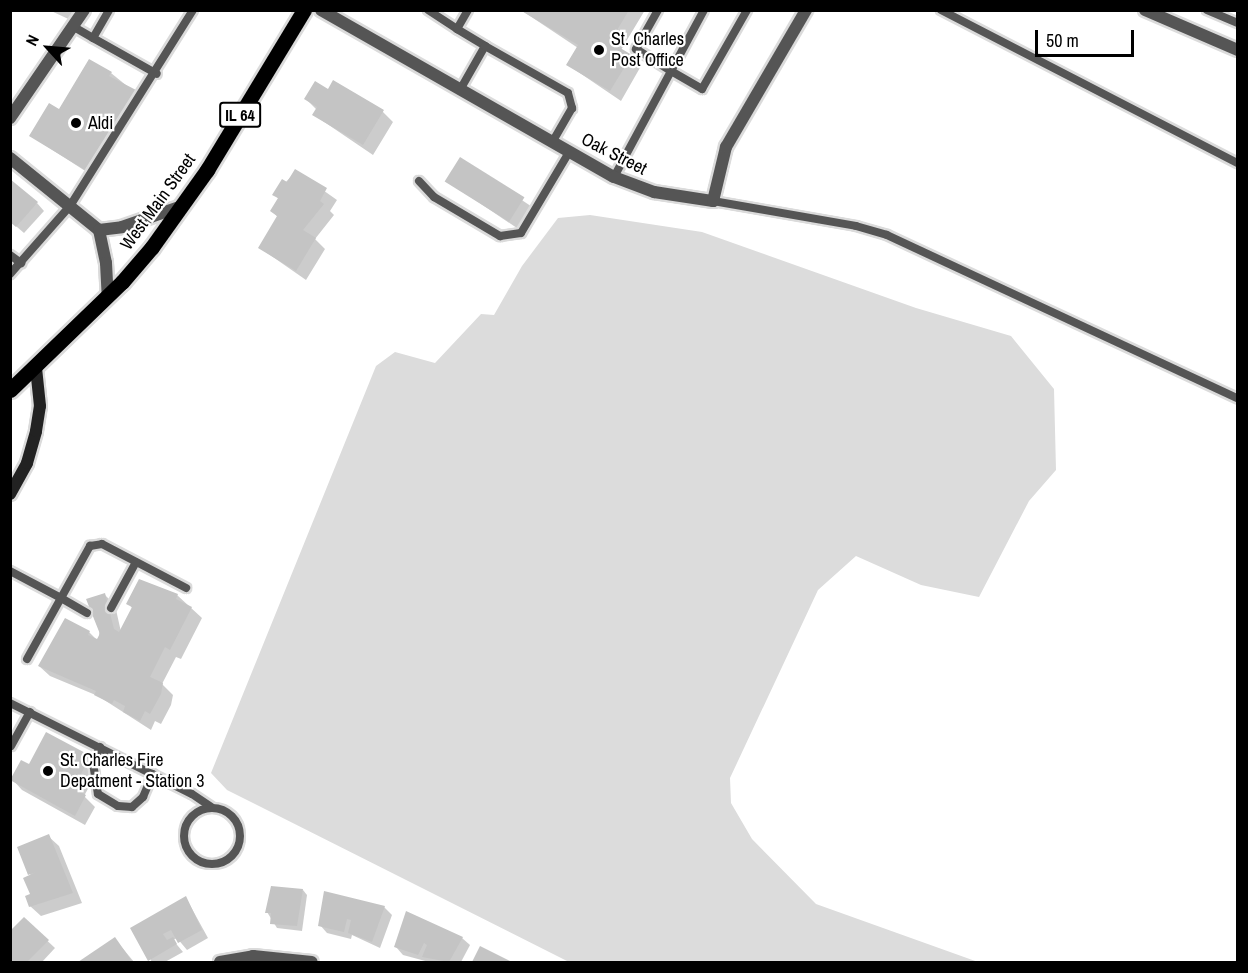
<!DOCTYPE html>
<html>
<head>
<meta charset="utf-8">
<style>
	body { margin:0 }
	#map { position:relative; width:1248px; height:973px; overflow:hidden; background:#fff; font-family:"Archivo Narrow",sans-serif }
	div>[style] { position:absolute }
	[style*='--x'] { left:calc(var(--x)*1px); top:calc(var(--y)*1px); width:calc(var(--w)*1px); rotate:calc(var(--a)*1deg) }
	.green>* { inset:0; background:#dcdcdc }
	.shadow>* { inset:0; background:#0003; transform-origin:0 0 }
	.building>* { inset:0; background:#c4c4c4; transform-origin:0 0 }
	.roads { filter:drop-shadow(2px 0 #dbdbdb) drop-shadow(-2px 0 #dbdbdb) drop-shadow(0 2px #dbdbdb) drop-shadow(0 -2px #dbdbdb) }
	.lane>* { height:8px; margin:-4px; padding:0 4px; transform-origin:4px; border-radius:4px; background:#555 }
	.lane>.ring { margin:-4px; padding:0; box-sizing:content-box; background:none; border:8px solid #555; border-radius:50% }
	.street>* { height:12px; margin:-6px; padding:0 6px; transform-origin:6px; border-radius:6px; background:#555 }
	.secondary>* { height:12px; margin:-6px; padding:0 6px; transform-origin:6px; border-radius:6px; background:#222 }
	.primary>* { height:15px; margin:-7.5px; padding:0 7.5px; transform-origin:7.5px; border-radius:7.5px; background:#000 }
	.dots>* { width:16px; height:16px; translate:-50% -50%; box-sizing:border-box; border:3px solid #fff; border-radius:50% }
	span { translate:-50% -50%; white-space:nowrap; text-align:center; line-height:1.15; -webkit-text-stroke:4.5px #fff; paint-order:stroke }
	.shield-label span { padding:2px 4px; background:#fff; border:2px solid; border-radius:4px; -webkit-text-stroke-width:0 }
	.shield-label { font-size:16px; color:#000; font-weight:700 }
	.poi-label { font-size:18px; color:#000 }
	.left { translate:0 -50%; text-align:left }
	.street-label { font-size:18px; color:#000 }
	.frame { position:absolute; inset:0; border:12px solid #000; pointer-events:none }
	.north { position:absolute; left:18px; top:18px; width:60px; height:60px; -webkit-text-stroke:4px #fff; paint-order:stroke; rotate:296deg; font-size:16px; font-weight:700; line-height:24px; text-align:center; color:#000 }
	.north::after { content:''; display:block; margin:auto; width:21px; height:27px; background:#000; clip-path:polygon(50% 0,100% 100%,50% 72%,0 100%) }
	.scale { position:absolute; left:1035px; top:30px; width:99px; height:27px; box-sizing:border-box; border:3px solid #000; border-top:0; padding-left:8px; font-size:18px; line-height:21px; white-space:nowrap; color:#000; -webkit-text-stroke:4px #fff; paint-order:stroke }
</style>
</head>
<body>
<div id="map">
	<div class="green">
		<div style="clip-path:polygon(590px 215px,702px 232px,916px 308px,1011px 336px,1054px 389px,1056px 470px,1029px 501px,979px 597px,921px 585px,856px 556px,818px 590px,730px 778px,731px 803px,752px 839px,816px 904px,978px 962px,569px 962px,227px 790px,211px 773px,376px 366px,395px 352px,435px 363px,481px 314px,494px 315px,522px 266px,558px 218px)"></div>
	</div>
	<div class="shadow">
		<div style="clip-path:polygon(49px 10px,83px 10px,77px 23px)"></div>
		<div style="clip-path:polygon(521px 10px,645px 10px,621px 50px,641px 66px,621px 101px,568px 65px,578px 48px)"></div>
		<div style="clip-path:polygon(111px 73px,143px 99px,93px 176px,31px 136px)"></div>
		<div style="clip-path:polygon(328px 91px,383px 112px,393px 122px,373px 155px,314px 115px,317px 110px,306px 99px)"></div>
		<div style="left:461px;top:159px;width:85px;height:26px;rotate:34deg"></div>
		<div style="clip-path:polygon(296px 171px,337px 200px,330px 211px,334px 215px,315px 239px,325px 249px,306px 280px,260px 248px,278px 217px,272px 211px,279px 199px,274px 195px)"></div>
		<div style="clip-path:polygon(37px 203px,44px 211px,24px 233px,10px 221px)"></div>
		<div style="clip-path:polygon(105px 595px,115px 605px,121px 632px,133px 609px,128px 603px,177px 595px,202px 618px,181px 659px,176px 657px,162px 684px,173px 695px,171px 705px,161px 724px,155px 721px,151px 730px,98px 696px,50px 676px,39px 666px,89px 632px,98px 641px)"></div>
		<div style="clip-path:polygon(90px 757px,100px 767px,84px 796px,95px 807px,85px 825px,22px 790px,12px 779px,29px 766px)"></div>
		<div style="clip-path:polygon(48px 836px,59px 846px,82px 903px,41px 916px,30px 906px,31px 876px,19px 848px)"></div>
		<div style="clip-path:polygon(303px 890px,307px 895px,302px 931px,277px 928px,267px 912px)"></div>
		<div style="clip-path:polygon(186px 898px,208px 938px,187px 950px,177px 938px,173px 940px,183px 952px,165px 962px,152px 962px,132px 929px)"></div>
		<div style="clip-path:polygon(384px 907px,392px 915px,380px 948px,352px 935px,351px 939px,327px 933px,320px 925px)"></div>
		<div style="clip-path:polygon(407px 913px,462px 938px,470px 945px,461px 962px,429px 962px,403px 955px,396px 947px)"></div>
		<div style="clip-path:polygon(24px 919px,55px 948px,42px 962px,10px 962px,10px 933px)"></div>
		<div style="clip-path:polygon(115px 939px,134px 962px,80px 962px)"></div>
	</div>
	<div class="building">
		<div style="clip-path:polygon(520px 10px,629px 10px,610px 42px,632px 55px,610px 91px,566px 65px,578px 45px)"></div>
		<div style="clip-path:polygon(89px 59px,112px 72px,109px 76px,136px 90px,85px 170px,29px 136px,49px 103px,59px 109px)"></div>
		<div style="clip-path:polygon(333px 80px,384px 110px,363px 145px,312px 115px,317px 107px,304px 99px,315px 81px,328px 89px)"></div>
		<div style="left:460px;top:157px;width:76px;height:29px;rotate:32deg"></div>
		<div style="clip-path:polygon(295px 169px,327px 188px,320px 201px,324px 204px,303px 230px,316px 238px,296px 271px,258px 248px,277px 216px,270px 211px,278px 198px,272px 195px,282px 179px,287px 182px)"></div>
		<div style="clip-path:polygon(10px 179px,38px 202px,16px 227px,10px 222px)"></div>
		<div style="clip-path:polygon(139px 579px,178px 594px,176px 599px,192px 607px,170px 650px,165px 647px,150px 677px,163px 683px,161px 694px,150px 714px,145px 711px,140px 721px,123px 712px,125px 706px,114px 700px,112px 704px,94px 695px,96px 691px,38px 666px,65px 618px,90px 631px,88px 635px,97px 639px,100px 634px,86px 599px,105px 593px,114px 629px,119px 632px,132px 607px,126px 604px)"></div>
		<div style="clip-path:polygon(46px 732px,91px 756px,73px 788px,86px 795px,75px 816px,10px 780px,21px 760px,29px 764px)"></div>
		<div style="clip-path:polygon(49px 834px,73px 893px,29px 907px,25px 896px,30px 894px,23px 878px,36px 872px,28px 875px,17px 847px)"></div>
		<div style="clip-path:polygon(271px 886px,303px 889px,297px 926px,270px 924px,271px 913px,265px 913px)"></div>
		<div style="clip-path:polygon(324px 891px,385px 906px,372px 942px,348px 933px,351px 920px,347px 919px,344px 932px,318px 926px)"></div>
		<div style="clip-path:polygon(186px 896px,202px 930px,178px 943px,171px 930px,163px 934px,167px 940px,173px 937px,177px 944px,148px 961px,130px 928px)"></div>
		<div style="clip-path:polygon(406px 911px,463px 937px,449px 962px,422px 957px,427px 945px,424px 943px,418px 955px,394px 947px)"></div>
		<div style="clip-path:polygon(24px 917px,49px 940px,27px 962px,10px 962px,10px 931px)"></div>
		<div style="clip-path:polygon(115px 937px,131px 960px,127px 962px,78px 962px)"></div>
		<div style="clip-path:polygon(480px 946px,512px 962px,472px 962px)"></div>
	</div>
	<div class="roads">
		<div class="lane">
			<div style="--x:428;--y:10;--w:35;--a:33"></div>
			<div style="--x:457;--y:29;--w:22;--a:-60"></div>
			<div style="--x:658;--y:10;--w:45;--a:119.4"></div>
			<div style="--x:636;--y:49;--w:41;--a:32.2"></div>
			<div style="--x:671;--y:71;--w:69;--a:-61.6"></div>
			<div style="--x:941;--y:10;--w:334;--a:27.3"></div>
			<div style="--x:1207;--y:10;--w:34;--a:23"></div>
			<div style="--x:74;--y:27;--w:22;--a:30"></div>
			<div style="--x:93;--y:38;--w:32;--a:-60"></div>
			<div style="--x:457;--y:29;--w:33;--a:31"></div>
			<div style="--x:485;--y:46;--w:51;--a:119.6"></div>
			<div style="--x:93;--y:38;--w:73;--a:29.4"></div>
			<div style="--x:485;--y:46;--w:95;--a:29.5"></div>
			<div style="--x:568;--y:93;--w:16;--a:75"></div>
			<div style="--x:572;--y:108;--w:39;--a:120"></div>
			<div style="--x:614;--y:177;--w:120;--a:-61.7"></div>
			<div style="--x:671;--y:71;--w:36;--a:30"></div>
			<div style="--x:702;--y:89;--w:91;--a:-60.3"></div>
			<div style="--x:419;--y:181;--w:22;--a:47"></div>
			<div style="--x:434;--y:197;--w:77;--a:30.6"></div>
			<div style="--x:500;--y:236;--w:21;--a:-8"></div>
			<div style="--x:521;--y:233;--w:94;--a:-59.3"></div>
			<div style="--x:713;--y:201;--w:145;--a:9.9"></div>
			<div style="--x:856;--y:226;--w:32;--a:16"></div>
			<div style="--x:887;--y:235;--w:387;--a:25"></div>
			<div style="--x:10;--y:255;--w:14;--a:36"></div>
			<div style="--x:10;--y:274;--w:91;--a:-48.6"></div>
			<div style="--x:70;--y:206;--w:231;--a:-57.9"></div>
			<div style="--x:10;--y:571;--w:58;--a:27.9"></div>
			<div style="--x:61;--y:598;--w:60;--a:-60.9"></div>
			<div style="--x:90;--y:546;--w:12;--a:-9"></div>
			<div style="--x:102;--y:544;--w:95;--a:27.6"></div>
			<div style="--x:111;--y:608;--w:52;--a:-61.5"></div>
			<div style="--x:27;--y:659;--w:70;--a:-60.9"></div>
			<div style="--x:61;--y:598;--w:30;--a:30"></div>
			<div style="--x:10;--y:703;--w:203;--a:26.6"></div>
			<div style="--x:192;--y:794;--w:23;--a:34"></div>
			<div style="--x:11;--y:746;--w:39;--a:-61"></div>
			<div style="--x:100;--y:747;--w:17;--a:114"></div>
			<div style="--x:93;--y:763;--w:31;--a:81"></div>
			<div style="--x:98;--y:794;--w:23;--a:31"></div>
			<div style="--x:118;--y:806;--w:14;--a:4"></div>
			<div style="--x:132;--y:807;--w:15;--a:-42"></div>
			<div style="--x:143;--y:797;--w:25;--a:-67"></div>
			<div class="ring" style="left:184px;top:808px;width:48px;height:48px"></div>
		</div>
		<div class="street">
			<div style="--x:321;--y:10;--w:337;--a:29.7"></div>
			<div style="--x:614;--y:177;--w:43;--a:20.6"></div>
			<div style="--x:654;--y:192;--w:60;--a:8.7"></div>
			<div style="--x:713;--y:201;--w:56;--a:-76.5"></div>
			<div style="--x:726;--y:147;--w:159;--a:-59.7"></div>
			<div style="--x:1145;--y:10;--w:101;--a:23.3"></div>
			<div style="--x:10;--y:118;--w:131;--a:-55.6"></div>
			<div style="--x:10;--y:158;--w:114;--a:39"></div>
			<div style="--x:99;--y:230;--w:34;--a:78"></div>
			<div style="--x:106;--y:263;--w:34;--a:87"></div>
			<div style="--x:99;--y:230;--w:23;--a:-7"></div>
			<div style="--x:122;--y:227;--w:64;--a:-19.3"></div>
			<div style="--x:220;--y:962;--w:34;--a:-10"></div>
			<div style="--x:253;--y:956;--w:59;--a:5.8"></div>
		</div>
		<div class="secondary">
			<div style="--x:10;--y:494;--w:35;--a:-61"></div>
			<div style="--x:27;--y:463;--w:33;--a:-74"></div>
			<div style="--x:36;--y:431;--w:25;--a:-81"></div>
			<div style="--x:40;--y:406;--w:38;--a:-96"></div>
		</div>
		<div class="primary">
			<div style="--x:10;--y:390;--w:156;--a:-44"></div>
			<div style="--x:122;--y:282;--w:46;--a:-49.4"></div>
			<div style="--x:152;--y:247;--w:95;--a:-54.5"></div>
			<div style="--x:207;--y:170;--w:187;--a:-58.8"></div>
		</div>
	</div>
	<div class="dots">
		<div style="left:599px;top:50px;background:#000"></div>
		<div style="left:76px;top:123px;background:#000"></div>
		<div style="left:48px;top:771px;background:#000"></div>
	</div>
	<div class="shield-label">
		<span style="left:240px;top:115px">IL 64</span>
	</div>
	<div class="poi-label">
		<span class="left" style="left:611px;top:50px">St. Charles<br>Post Office</span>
		<span class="left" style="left:88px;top:123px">Aldi</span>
		<span class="left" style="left:60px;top:771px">St. Charles Fire<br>Depatment - Station 3</span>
	</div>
	<div class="street-label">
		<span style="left:614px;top:154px;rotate:27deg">Oak Street</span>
		<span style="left:158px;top:202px;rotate:-54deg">West Main Street</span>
	</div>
	<div class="frame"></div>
	<div class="north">N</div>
	<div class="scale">50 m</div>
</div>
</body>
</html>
